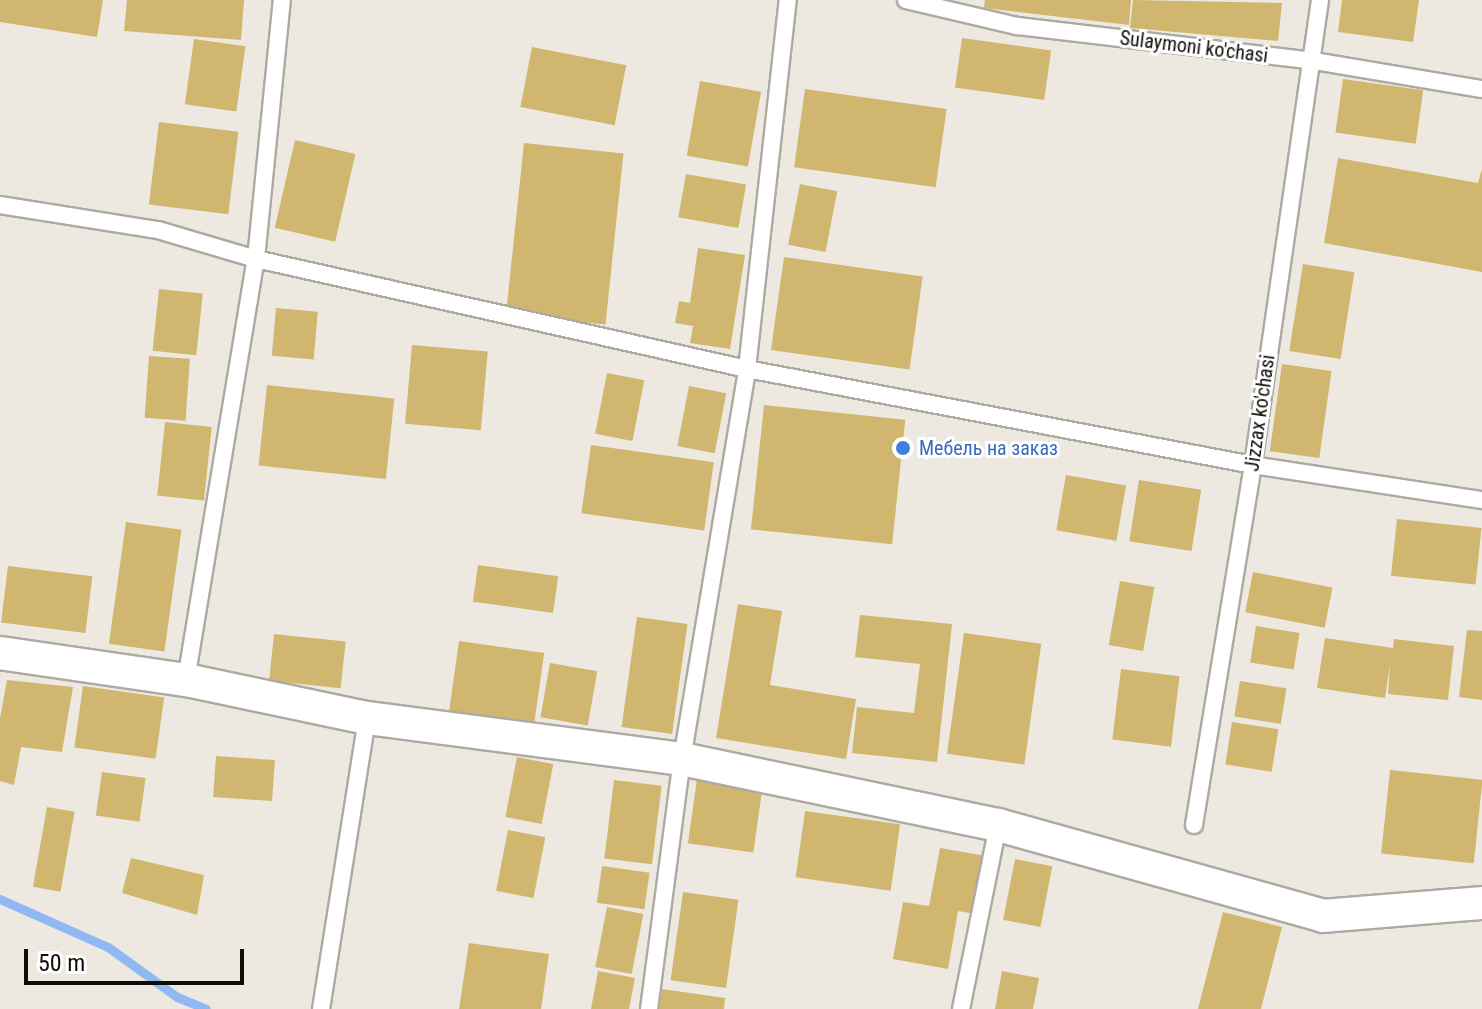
<!DOCTYPE html>
<html>
<head>
<meta charset="utf-8">
<style>
	body { margin:0 }
	#map { position:relative; width:1482px; height:1009px; overflow:hidden; background:#ede9e1; font-family:"Roboto Condensed",sans-serif }
	div>[style] { position:absolute }
	[style*='--x'] { left:calc(var(--x)*1px); top:calc(var(--y)*1px); width:calc(var(--w)*1px); rotate:calc(var(--a)*1deg) }
	.stream>* { height:9px; margin:-4.5px; padding:0 4.5px; transform-origin:4.5px; border-radius:4.5px; background:#90b9f4 }
	.building>* { inset:0; background:#d0b66f; transform-origin:0 0 }
	.roads { filter:drop-shadow(2px 0 #adaaa2) drop-shadow(-2px 0 #adaaa2) drop-shadow(0 2px #adaaa2) drop-shadow(0 -2px #adaaa2) }
	.lane>* { height:16px; margin:-8px; padding:0 8px; transform-origin:8px; border-radius:8px; background:#fff }
	.street>* { height:32px; margin:-16px; padding:0 16px; transform-origin:16px; border-radius:16px; background:#fff }
	.dots>* { width:22px; height:22px; translate:-50% -50%; box-sizing:border-box; border:4px solid #fff; border-radius:50% }
	span { translate:-50% -50%; white-space:nowrap; text-align:center; line-height:1.15; -webkit-text-stroke:6px #fff; paint-order:stroke }
	.street-label { font-size:20px; color:#0e0d0a }
	.shop-label { font-size:20px; color:#366cbe }
	.left { translate:0 -50%; text-align:left }
	.scale { position:absolute; left:24px; top:949px; width:220px; height:36px; box-sizing:border-box; border:4px solid #0e0d0a; border-top:0; padding-left:10px; font-size:24px; line-height:28px; white-space:nowrap; color:#0e0d0a; -webkit-text-stroke:6px #fff; paint-order:stroke }
</style>
</head>
<body>
<div id="map">
	<div class="stream">
		<div style="--x:0;--y:899;--w:118;--a:24"></div>
		<div style="--x:108;--y:947;--w:85;--a:35.9"></div>
		<div style="--x:177;--y:997;--w:31;--a:22"></div>
	</div>
	<div class="building">
		<div style="clip-path:polygon(0 0,103px 0,97px 37px,0 22px)"></div>
		<div style="clip-path:polygon(127px 0,244px 0,241px 40px,124px 31px)"></div>
		<div style="clip-path:polygon(985px 0,1131px 0,1129px 25px,984px 8px)"></div>
		<div style="clip-path:polygon(1133px 0,1282px 3px,1278px 41px,1130px 28px)"></div>
		<div style="clip-path:polygon(1342px 0,1419px 0,1413px 42px,1338px 32px)"></div>
		<div style="left:962px;top:38px;width:90px;height:50px;rotate:8deg"></div>
		<div style="left:194px;top:39px;width:52px;height:66px;rotate:8deg"></div>
		<div style="left:532px;top:47px;width:96px;height:61px;rotate:11deg"></div>
		<div style="left:1343px;top:79px;width:81px;height:54px;rotate:8deg"></div>
		<div style="left:700px;top:81px;width:62px;height:76px;rotate:10deg"></div>
		<div style="left:805px;top:89px;width:143px;height:79px;rotate:8deg"></div>
		<div style="left:159px;top:122px;width:80px;height:83px;rotate:7deg"></div>
		<div style="left:295px;top:140px;width:62px;height:90px;rotate:13deg"></div>
		<div style="left:524px;top:143px;width:100px;height:172px;rotate:6deg"></div>
		<div style="clip-path:polygon(1338px 158px,1478px 183px,1482px 169px,1482px 272px,1324px 243px)"></div>
		<div style="left:686px;top:174px;width:61px;height:44px;rotate:10deg"></div>
		<div style="left:800px;top:184px;width:38px;height:62px;rotate:11deg"></div>
		<div style="clip-path:polygon(698px 248px,745px 255px,730px 349px,690px 343px,693px 326px,675px 323px,679px 301px,690px 303px)"></div>
		<div style="left:784px;top:257px;width:140px;height:94px;rotate:8deg"></div>
		<div style="left:1303px;top:264px;width:52px;height:88px;rotate:9deg"></div>
		<div style="left:159px;top:289px;width:44px;height:62px;rotate:6deg"></div>
		<div style="left:276px;top:308px;width:42px;height:48px;rotate:5deg"></div>
		<div style="left:412px;top:345px;width:76px;height:79px;rotate:5deg"></div>
		<div style="left:149px;top:356px;width:41px;height:62px;rotate:4deg"></div>
		<div style="left:1282px;top:364px;width:50px;height:88px;rotate:8deg"></div>
		<div style="left:607px;top:373px;width:38px;height:62px;rotate:11deg"></div>
		<div style="left:267px;top:385px;width:128px;height:81px;rotate:6deg"></div>
		<div style="left:689px;top:386px;width:38px;height:61px;rotate:11deg"></div>
		<div style="left:764px;top:405px;width:142px;height:125px;rotate:6deg"></div>
		<div style="left:165px;top:422px;width:47px;height:74px;rotate:6deg"></div>
		<div style="left:591px;top:445px;width:124px;height:69px;rotate:8deg"></div>
		<div style="left:1066px;top:475px;width:61px;height:56px;rotate:10deg"></div>
		<div style="left:1139px;top:480px;width:63px;height:62px;rotate:9deg"></div>
		<div style="left:1397px;top:519px;width:85px;height:57px;rotate:6deg"></div>
		<div style="left:126px;top:522px;width:56px;height:123px;rotate:8deg"></div>
		<div style="left:478px;top:565px;width:81px;height:37px;rotate:8deg"></div>
		<div style="left:8px;top:566px;width:85px;height:57px;rotate:7deg"></div>
		<div style="left:1253px;top:572px;width:81px;height:41px;rotate:11deg"></div>
		<div style="left:1120px;top:581px;width:35px;height:65px;rotate:10deg"></div>
		<div style="clip-path:polygon(738px 604px,782px 611px,770px 685px,856px 699px,846px 759px,716px 738px)"></div>
		<div style="clip-path:polygon(860px 615px,952px 624px,937px 762px,852px 753px,857px 707px,914px 713px,920px 664px,855px 657px)"></div>
		<div style="left:637px;top:617px;width:51px;height:111px;rotate:8deg"></div>
		<div style="left:1256px;top:626px;width:44px;height:37px;rotate:9deg"></div>
		<div style="clip-path:polygon(1467px 630px,1482px 631px,1482px 700px,1459px 697px)"></div>
		<div style="left:964px;top:633px;width:78px;height:122px;rotate:8deg"></div>
		<div style="left:274px;top:634px;width:72px;height:47px;rotate:6deg"></div>
		<div style="clip-path:polygon(1325px 638px,1393px 648px,1394px 639px,1454px 646px,1448px 700px,1388px 694px,1390px 664px,1385px 698px,1317px 688px)"></div>
		<div style="left:459px;top:641px;width:86px;height:72px;rotate:8deg"></div>
		<div style="left:550px;top:663px;width:48px;height:55px;rotate:10deg"></div>
		<div style="left:1121px;top:669px;width:59px;height:71px;rotate:7deg"></div>
		<div style="clip-path:polygon(7px 680px,73px 687px,62px 752px,21px 747px,14px 785px,0 781px,0 718px)"></div>
		<div style="left:1240px;top:681px;width:47px;height:36px;rotate:9deg"></div>
		<div style="left:83px;top:686px;width:82px;height:62px;rotate:8deg"></div>
		<div style="left:1232px;top:722px;width:47px;height:43px;rotate:9deg"></div>
		<div style="left:216px;top:756px;width:59px;height:41px;rotate:4deg"></div>
		<div style="left:517px;top:757px;width:37px;height:61px;rotate:11deg"></div>
		<div style="left:1390px;top:770px;width:93px;height:84px;rotate:6deg"></div>
		<div style="left:102px;top:772px;width:44px;height:44px;rotate:8deg"></div>
		<div style="left:697px;top:779px;width:66px;height:65px;rotate:8deg"></div>
		<div style="left:614px;top:780px;width:48px;height:79px;rotate:7deg"></div>
		<div style="left:47px;top:807px;width:28px;height:81px;rotate:10deg"></div>
		<div style="left:805px;top:811px;width:96px;height:67px;rotate:8deg"></div>
		<div style="left:508px;top:830px;width:38px;height:62px;rotate:11deg"></div>
		<div style="clip-path:polygon(940px 848px,986px 856px,975px 914px,958px 911px,948px 969px,893px 959px,903px 902px,929px 906px)"></div>
		<div style="clip-path:polygon(131px 858px,204px 875px,197px 915px,122px 893px)"></div>
		<div style="left:1015px;top:859px;width:38px;height:62px;rotate:11deg"></div>
		<div style="left:602px;top:866px;width:48px;height:37px;rotate:8deg"></div>
		<div style="left:683px;top:892px;width:56px;height:89px;rotate:8deg"></div>
		<div style="left:607px;top:907px;width:37px;height:61px;rotate:11deg"></div>
		<div style="clip-path:polygon(1223px 912px,1282px 927px,1261px 1009px,1198px 1009px)"></div>
		<div style="clip-path:polygon(469px 943px,549px 954px,541px 1009px,459px 1009px)"></div>
		<div style="clip-path:polygon(598px 971px,635px 978px,629px 1009px,591px 1009px)"></div>
		<div style="clip-path:polygon(1002px 971px,1039px 978px,1033px 1009px,995px 1009px)"></div>
		<div style="clip-path:polygon(662px 989px,725px 998px,724px 1009px,659px 1009px)"></div>
	</div>
	<div class="roads">
		<div class="lane">
			<div style="--x:906;--y:0;--w:114;--a:13.2"></div>
			<div style="--x:1017;--y:26;--w:293;--a:6.7"></div>
			<div style="--x:1308;--y:60;--w:176;--a:9.5"></div>
			<div style="--x:0;--y:205;--w:160;--a:9"></div>
			<div style="--x:158;--y:230;--w:102;--a:16.5"></div>
			<div style="--x:256;--y:259;--w:503;--a:12.63"></div>
			<div style="--x:747;--y:369;--w:515;--a:10.74"></div>
			<div style="--x:1253;--y:465;--w:232;--a:8.7"></div>
			<div style="--x:186;--y:680;--w:427;--a:-80.6"></div>
			<div style="--x:256;--y:259;--w:260;--a:-84.3"></div>
			<div style="--x:1194;--y:825;--w:365;--a:-80.7"></div>
			<div style="--x:1253;--y:465;--w:470;--a:-81.8"></div>
			<div style="--x:321;--y:1009;--w:295;--a:-81"></div>
			<div style="--x:649;--y:1009;--w:252;--a:-82.5"></div>
			<div style="--x:682;--y:759;--w:395;--a:-80.5"></div>
			<div style="--x:747;--y:369;--w:371;--a:-83.7"></div>
			<div style="--x:961;--y:1009;--w:188;--a:-78.6"></div>
		</div>
		<div class="street">
			<div style="--x:0;--y:653;--w:188;--a:8.3"></div>
			<div style="--x:186;--y:680;--w:185;--a:11.9"></div>
			<div style="--x:367;--y:718;--w:318;--a:7.4"></div>
			<div style="--x:682;--y:759;--w:323;--a:11.8"></div>
			<div style="--x:998;--y:825;--w:337;--a:15.6"></div>
			<div style="--x:1323;--y:916;--w:160;--a:-4.7"></div>
		</div>
	</div>
	<div class="dots">
		<div style="left:903px;top:448px;background:#3f7fe0"></div>
	</div>
	<div class="street-label">
		<span style="left:1194px;top:47px;rotate:7deg">Sulaymoni ko'chasi</span>
		<span style="left:1260px;top:413px;rotate:-82deg">Jizzax ko'chasi</span>
	</div>
	<div class="shop-label">
		<span class="left" style="left:919px;top:448px">Мебель на заказ</span>
	</div>
	<div class="scale">50 m</div>
</div>
</body>
</html>
